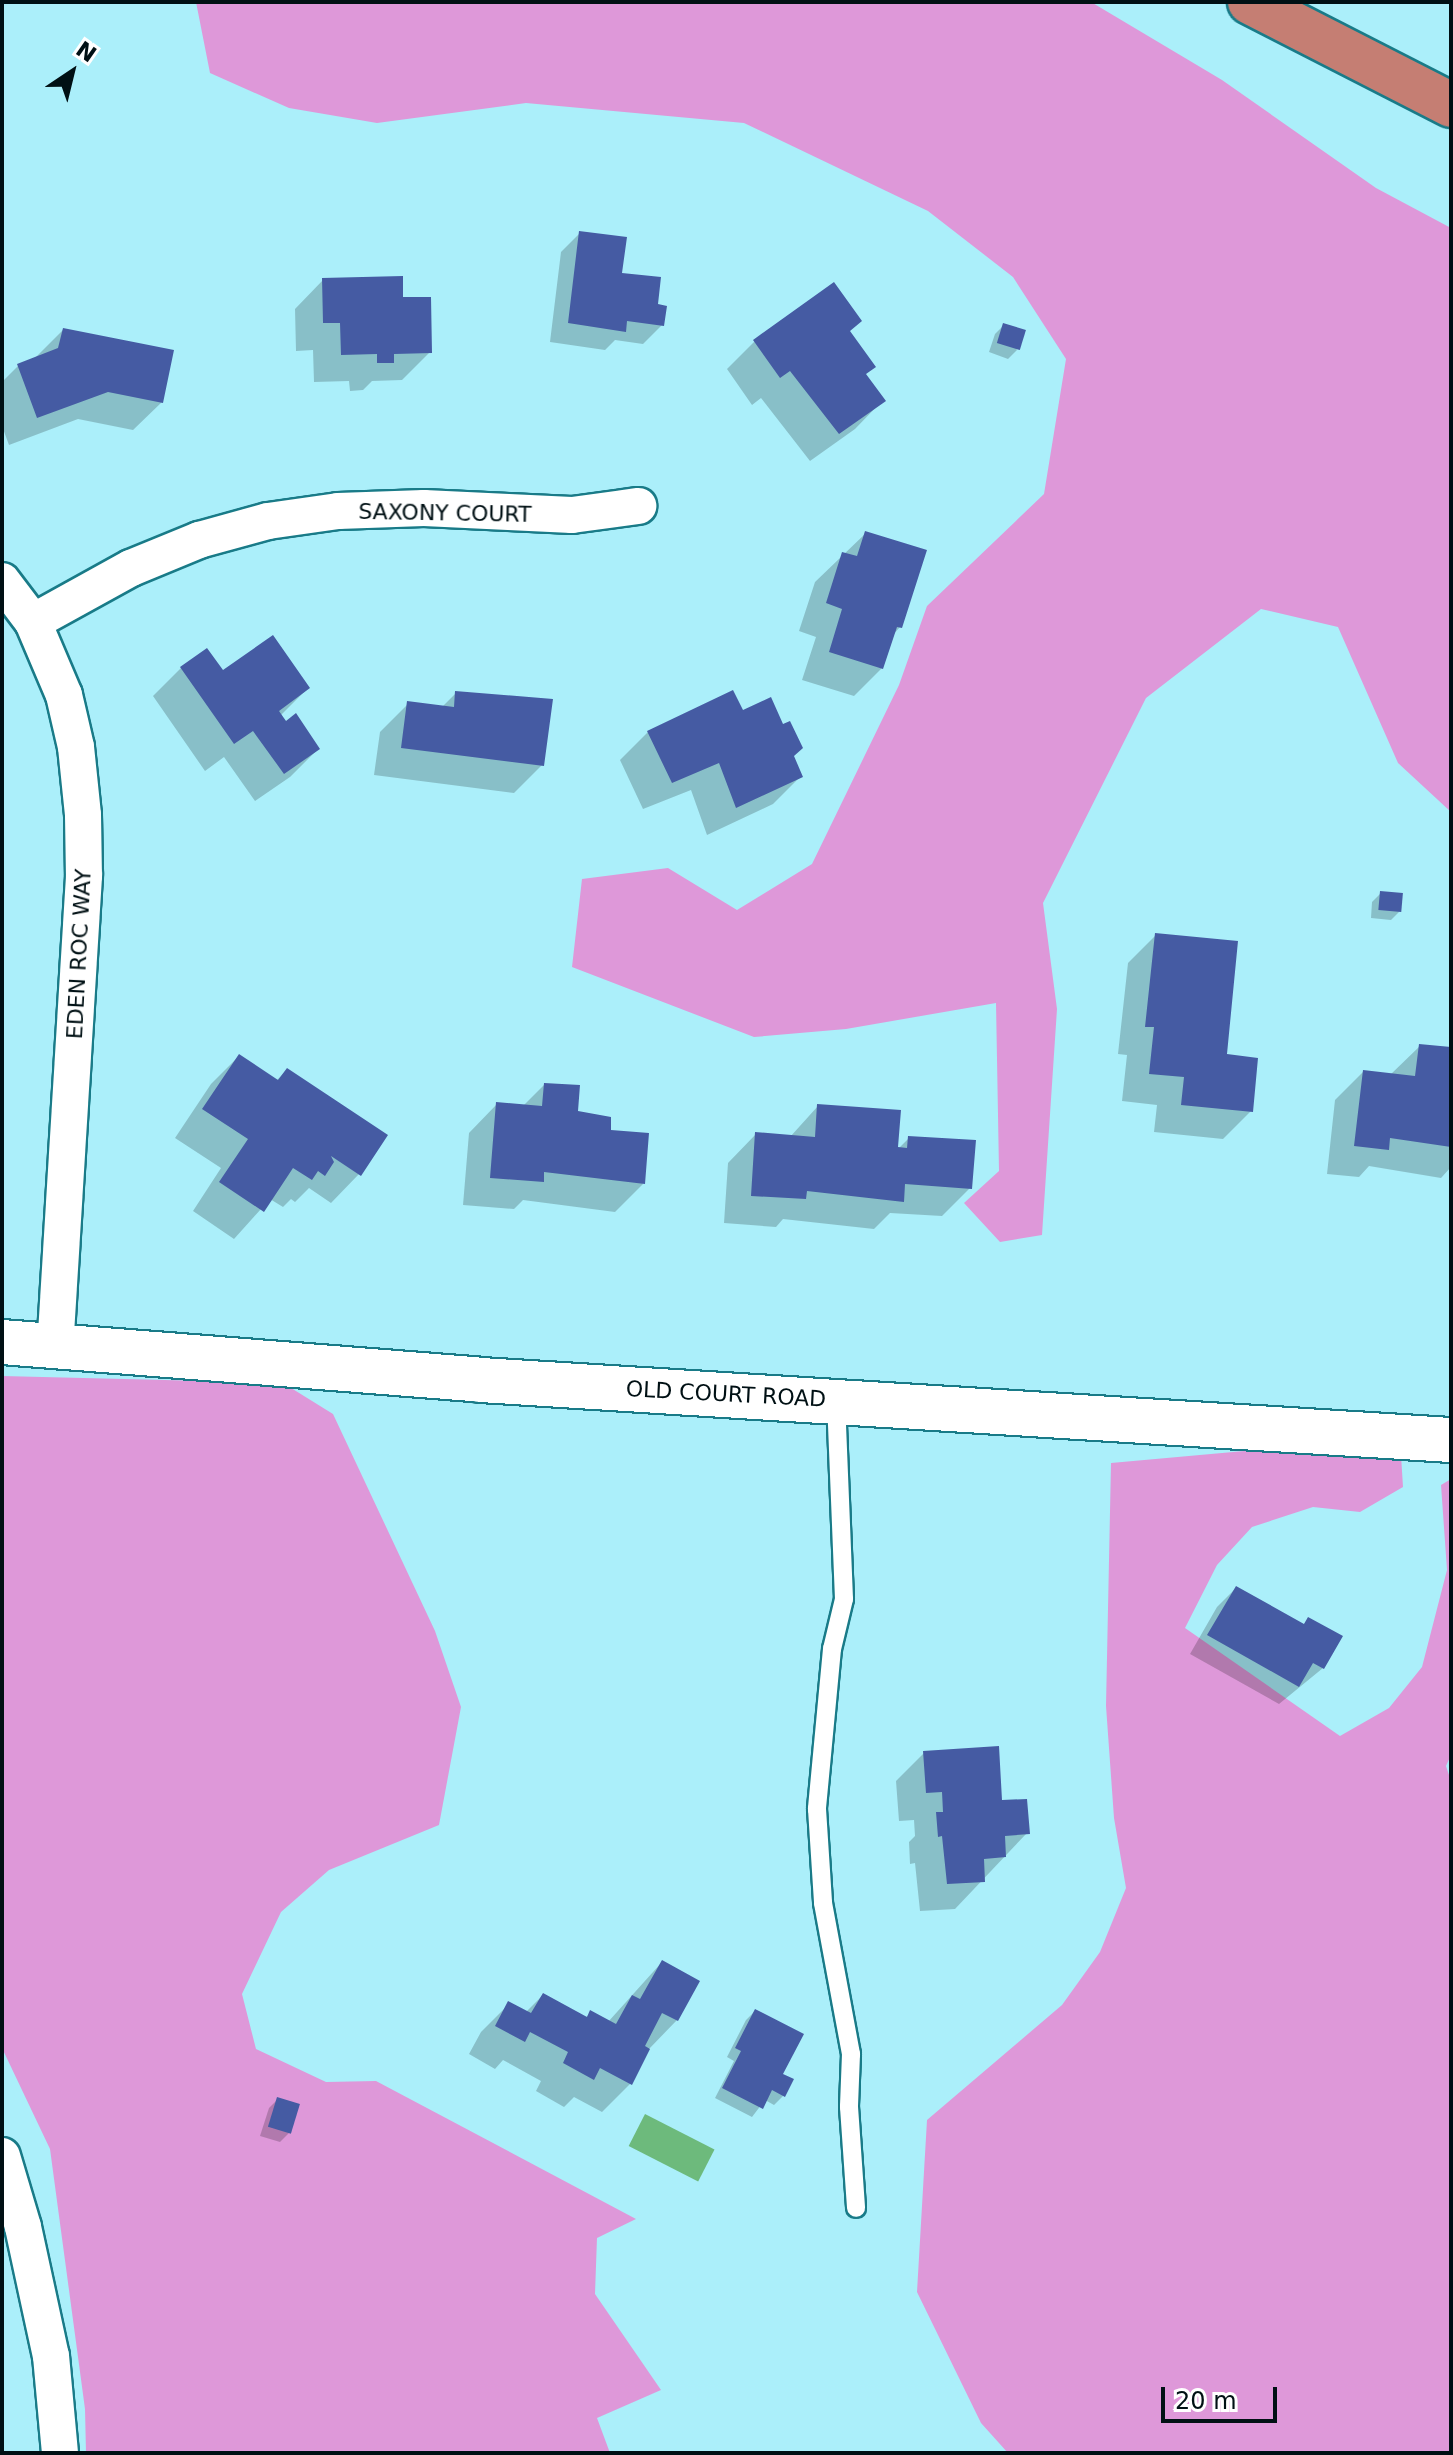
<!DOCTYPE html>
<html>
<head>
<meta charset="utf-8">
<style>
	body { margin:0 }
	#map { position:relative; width:1453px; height:2455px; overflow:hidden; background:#abeffa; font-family:"DejaVu Sans",sans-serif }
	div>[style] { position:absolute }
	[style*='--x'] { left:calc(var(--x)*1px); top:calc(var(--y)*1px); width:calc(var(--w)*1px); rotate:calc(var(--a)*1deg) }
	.forest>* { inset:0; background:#de98d9 }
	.water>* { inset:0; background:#6dba7c; transform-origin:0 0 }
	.shadow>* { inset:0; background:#0003 }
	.building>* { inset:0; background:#455ba3; transform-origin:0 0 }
	.roads { filter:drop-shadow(2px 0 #197b88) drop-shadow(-2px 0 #197b88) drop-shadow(0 2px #197b88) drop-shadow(0 -2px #197b88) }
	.lane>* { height:18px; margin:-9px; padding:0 9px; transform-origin:9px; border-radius:9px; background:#fff }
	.street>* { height:36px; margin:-18px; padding:0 18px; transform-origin:18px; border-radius:18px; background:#fff }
	.secondary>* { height:44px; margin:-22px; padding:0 22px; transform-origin:22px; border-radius:22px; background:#fff }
	.highway>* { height:44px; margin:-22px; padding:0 22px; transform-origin:22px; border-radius:22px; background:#c57e73 }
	span { translate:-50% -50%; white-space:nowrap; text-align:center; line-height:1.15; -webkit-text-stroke:7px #fff; paint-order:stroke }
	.street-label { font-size:22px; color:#001014 }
	.frame { position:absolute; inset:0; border:4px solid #001014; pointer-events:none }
	.north { position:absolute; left:32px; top:32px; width:80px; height:80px; -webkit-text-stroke:6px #fff; paint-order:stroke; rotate:35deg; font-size:22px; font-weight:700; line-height:32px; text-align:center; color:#001014 }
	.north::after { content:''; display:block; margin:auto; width:28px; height:36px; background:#001014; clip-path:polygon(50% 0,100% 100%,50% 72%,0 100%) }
	.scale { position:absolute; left:1161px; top:2387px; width:116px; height:36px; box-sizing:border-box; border:4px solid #001014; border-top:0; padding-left:10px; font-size:24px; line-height:28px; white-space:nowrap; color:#001014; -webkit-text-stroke:6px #fff; paint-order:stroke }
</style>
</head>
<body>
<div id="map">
	<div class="forest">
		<div style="clip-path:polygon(196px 2px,1091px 2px,1222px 80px,1376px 188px,1451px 228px,1451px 812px,1398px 763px,1338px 627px,1261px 609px,1146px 698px,1043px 903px,1057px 1009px,1042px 1235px,1000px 1242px,964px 1203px,999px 1171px,996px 1003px,846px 1029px,754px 1037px,572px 967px,582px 879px,668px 868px,737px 910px,812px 864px,899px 685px,927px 606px,1044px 494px,1066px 359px,1013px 277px,928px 211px,744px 123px,526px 103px,377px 123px,289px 108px,210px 73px)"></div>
		<div style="clip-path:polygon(2px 1376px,283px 1383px,333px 1414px,435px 1631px,461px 1707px,439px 1825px,329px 1870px,281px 1912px,242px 1994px,256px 2049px,326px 2082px,376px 2081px,636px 2219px,597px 2238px,595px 2294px,661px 2390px,597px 2418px,610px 2453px,86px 2453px,85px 2409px,50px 2149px,2px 2048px)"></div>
		<div style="clip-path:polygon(1343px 1442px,1401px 1455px,1403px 1487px,1360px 1512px,1313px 1507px,1252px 1527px,1217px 1565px,1185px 1628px,1340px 1736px,1389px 1708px,1422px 1667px,1447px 1570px,1441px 1485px,1451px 1479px,1451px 1755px,1446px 1766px,1451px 1781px,1451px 2453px,1008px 2453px,981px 2423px,917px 2292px,927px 2120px,1062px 2005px,1100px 1952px,1126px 1888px,1114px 1818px,1106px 1706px,1111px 1463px)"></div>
	</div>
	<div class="water">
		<div style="left:645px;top:2114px;width:78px;height:36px;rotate:27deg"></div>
	</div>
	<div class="shadow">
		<div style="clip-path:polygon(580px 233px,656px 306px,662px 325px,643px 344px,615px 340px,605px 350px,550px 342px,561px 252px)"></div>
		<div style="clip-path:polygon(323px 280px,402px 299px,430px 352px,402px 380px,372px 381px,363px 390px,350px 391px,349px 381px,314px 382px,313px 350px,296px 351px,295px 309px)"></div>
		<div style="clip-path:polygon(1004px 325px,1017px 350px,1008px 359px,989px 352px,995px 334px)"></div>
		<div style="clip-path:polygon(63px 330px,162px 402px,133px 430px,78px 419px,9px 445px,2px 426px,2px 382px,18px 366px,35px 358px)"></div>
		<div style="clip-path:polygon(849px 332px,865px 375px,883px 400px,855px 429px,810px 461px,761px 398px,752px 405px,727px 369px,755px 341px)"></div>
		<div style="clip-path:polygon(866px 533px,900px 627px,892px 636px,882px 668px,854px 696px,802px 680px,816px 637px,799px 631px,815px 582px)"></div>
		<div style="clip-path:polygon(207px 650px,222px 672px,308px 688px,280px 716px,318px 749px,290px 777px,255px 801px,224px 757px,205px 771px,153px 696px,181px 668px)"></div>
		<div style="clip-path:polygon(456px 693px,542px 765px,514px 793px,374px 775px,380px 732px,408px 704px,441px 708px)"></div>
		<div style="clip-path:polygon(742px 713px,792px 757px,801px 776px,773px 804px,707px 835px,691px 790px,643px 809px,620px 760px,648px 732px)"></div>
		<div style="clip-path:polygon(1381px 893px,1400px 911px,1391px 920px,1371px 918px,1372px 902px)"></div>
		<div style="clip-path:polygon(1156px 935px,1251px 1111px,1223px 1139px,1154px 1132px,1157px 1105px,1122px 1101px,1127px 1055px,1118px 1054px,1128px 963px)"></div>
		<div style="clip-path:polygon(1420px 1046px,1451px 1049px,1451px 1167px,1441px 1178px,1369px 1166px,1359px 1177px,1327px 1174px,1335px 1100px,1363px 1072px,1390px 1075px)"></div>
		<div style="clip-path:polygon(239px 1056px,276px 1081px,287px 1070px,359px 1174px,331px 1203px,309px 1188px,295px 1202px,291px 1199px,283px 1207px,270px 1199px,234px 1239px,193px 1211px,221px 1168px,175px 1138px,211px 1084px)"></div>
		<div style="clip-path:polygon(544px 1085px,576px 1112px,608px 1131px,643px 1184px,615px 1212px,523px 1200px,514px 1209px,463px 1205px,469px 1133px,497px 1104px,523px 1106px)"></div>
		<div style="clip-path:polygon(818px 1106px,896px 1151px,909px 1138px,970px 1188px,942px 1216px,890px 1213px,874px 1229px,783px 1219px,776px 1227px,724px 1223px,728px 1163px,756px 1134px,790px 1137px)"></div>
		<div style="clip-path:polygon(1236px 1588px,1303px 1625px,1309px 1619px,1340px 1637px,1323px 1668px,1279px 1704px,1190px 1654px,1217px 1607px)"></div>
		<div style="clip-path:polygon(924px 1753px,1001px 1802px,1027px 1833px,955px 1909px,920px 1911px,915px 1863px,910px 1864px,909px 1842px,915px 1836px,914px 1820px,899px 1821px,896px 1781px)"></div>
		<div style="clip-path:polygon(662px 1962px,677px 2020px,649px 2049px,630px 2084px,602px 2112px,574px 2097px,564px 2107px,536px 2091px,541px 2081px,503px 2060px,495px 2069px,469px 2054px,481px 2032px,509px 2004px,526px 2012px,543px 1995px,585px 2018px,591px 2013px,608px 2022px)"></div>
		<div style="clip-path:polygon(755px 2011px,781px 2075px,783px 2096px,774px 2105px,765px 2100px,752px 2117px,715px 2098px,734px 2061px,727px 2057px,746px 2020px)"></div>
		<div style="clip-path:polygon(278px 2099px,289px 2133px,280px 2142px,260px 2136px,269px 2108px)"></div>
	</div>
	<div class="building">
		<div style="clip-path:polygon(579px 231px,627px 237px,622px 273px,661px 277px,658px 304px,667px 306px,664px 326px,627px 321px,626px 332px,568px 323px)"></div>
		<div style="clip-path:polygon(403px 276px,403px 297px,431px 297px,432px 353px,394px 354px,394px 363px,377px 363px,377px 354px,341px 355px,340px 323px,323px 323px,322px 278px)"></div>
		<div style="clip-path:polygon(834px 282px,862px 321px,850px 331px,876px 367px,866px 374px,886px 401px,839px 434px,790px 371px,780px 378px,753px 340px)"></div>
		<div style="left:1003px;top:323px;width:24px;height:21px;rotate:17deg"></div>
		<div style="clip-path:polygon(63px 328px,174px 350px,163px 403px,108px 392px,37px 418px,17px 364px,58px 348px)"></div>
		<div style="clip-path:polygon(865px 531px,927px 550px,902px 628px,897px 627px,883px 669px,829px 652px,842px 609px,826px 603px,842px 552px,857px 556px)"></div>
		<div style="clip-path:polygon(273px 635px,310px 688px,279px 711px,286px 721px,296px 713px,320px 749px,284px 774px,253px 731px,234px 744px,180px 667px,207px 648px,223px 670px)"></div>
		<div style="clip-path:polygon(733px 690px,743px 710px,771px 697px,783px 724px,790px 721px,803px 748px,794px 756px,803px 777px,736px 808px,719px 763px,672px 783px,647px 731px)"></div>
		<div style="clip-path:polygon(455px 691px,553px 699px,544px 766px,401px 748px,407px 701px,454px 707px)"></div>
		<div style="left:1380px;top:891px;width:23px;height:19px;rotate:5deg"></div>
		<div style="clip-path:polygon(1155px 933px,1238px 941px,1227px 1054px,1258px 1058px,1253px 1112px,1181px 1105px,1184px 1077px,1149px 1074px,1154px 1027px,1145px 1027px)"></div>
		<div style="clip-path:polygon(1419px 1044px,1451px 1047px,1451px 1147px,1390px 1138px,1389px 1150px,1354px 1146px,1363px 1070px,1415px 1076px)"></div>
		<div style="clip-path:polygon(239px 1054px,278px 1080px,287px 1068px,388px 1135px,361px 1176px,331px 1156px,334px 1162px,325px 1176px,318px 1171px,312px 1180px,293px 1168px,264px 1212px,219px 1182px,248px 1139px,202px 1109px)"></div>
		<div style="clip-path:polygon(544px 1083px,580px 1085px,578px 1111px,611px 1117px,611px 1130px,649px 1133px,645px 1184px,544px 1172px,544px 1182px,490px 1178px,496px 1102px,542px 1106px)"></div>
		<div style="clip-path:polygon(817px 1104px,901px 1110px,898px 1147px,907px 1148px,908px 1136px,976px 1140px,972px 1189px,905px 1184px,904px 1202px,807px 1191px,806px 1199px,751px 1196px,755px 1132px,815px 1137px)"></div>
		<div style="clip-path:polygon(1236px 1586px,1304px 1624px,1308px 1617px,1343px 1636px,1324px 1669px,1313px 1663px,1299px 1687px,1207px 1635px)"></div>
		<div style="clip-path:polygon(999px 1746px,1002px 1800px,1027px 1799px,1030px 1834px,1005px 1836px,1006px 1857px,984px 1859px,985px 1882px,947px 1884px,942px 1836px,938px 1837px,936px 1812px,943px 1812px,942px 1792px,926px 1793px,923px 1751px)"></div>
		<div style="clip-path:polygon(662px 1960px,700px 1981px,678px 2021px,662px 2013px,645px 2046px,650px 2049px,632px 2085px,600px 2068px,594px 2080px,563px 2063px,568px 2052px,530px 2032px,525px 2042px,495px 2026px,508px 2001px,531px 2013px,543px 1993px,587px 2017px,590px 2010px,616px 2024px,632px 1995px,640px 1999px)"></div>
		<div style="clip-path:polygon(755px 2009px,804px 2034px,783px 2074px,794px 2079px,785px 2097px,772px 2090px,763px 2109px,722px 2088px,741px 2051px,735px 2048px)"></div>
		<div style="left:277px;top:2097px;width:24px;height:31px;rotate:17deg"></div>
	</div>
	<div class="roads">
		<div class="lane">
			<div style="--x:836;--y:1400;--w:199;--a:87.7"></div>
			<div style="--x:844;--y:1599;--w:51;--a:103.5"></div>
			<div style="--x:832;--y:1649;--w:161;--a:95.4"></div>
			<div style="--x:817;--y:1809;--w:94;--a:86.3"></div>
			<div style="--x:823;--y:1903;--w:154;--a:79.5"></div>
			<div style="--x:851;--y:2054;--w:53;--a:92.2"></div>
			<div style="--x:849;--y:2107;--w:101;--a:86"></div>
		</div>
		<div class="street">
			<div style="--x:2;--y:581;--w:51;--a:52.9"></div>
			<div style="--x:33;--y:622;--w:79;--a:67"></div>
			<div style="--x:64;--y:695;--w:53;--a:77"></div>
			<div style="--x:76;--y:747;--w:68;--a:84.1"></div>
			<div style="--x:83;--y:815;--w:61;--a:89.1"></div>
			<div style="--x:84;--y:876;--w:470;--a:93.5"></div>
			<div style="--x:33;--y:622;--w:112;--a:-28.9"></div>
			<div style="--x:131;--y:568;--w:74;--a:-22.4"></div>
			<div style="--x:199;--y:540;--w:72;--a:-15.4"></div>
			<div style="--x:268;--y:521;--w:71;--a:-8.1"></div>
			<div style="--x:338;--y:511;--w:86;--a:-2"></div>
			<div style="--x:424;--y:508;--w:148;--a:2.7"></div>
			<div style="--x:572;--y:515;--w:67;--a:-7.8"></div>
			<div style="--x:2;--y:2156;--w:74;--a:73.5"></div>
			<div style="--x:23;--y:2227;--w:132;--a:77.8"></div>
			<div style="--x:51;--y:2356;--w:97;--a:84.7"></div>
		</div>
		<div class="secondary">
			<div style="--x:2;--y:1342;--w:481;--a:4.5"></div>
			<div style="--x:481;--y:1380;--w:972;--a:3.54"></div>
		</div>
		<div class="highway">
			<div style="--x:1250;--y:2;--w:226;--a:27.1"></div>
		</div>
	</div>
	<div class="street-label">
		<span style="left:445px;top:513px;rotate:1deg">SAXONY COURT</span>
		<span style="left:79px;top:954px;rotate:-87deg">EDEN ROC WAY</span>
		<span style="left:726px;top:1394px;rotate:3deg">OLD COURT ROAD</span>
	</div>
	<div class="frame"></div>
	<div class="north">N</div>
	<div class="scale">20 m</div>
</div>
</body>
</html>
